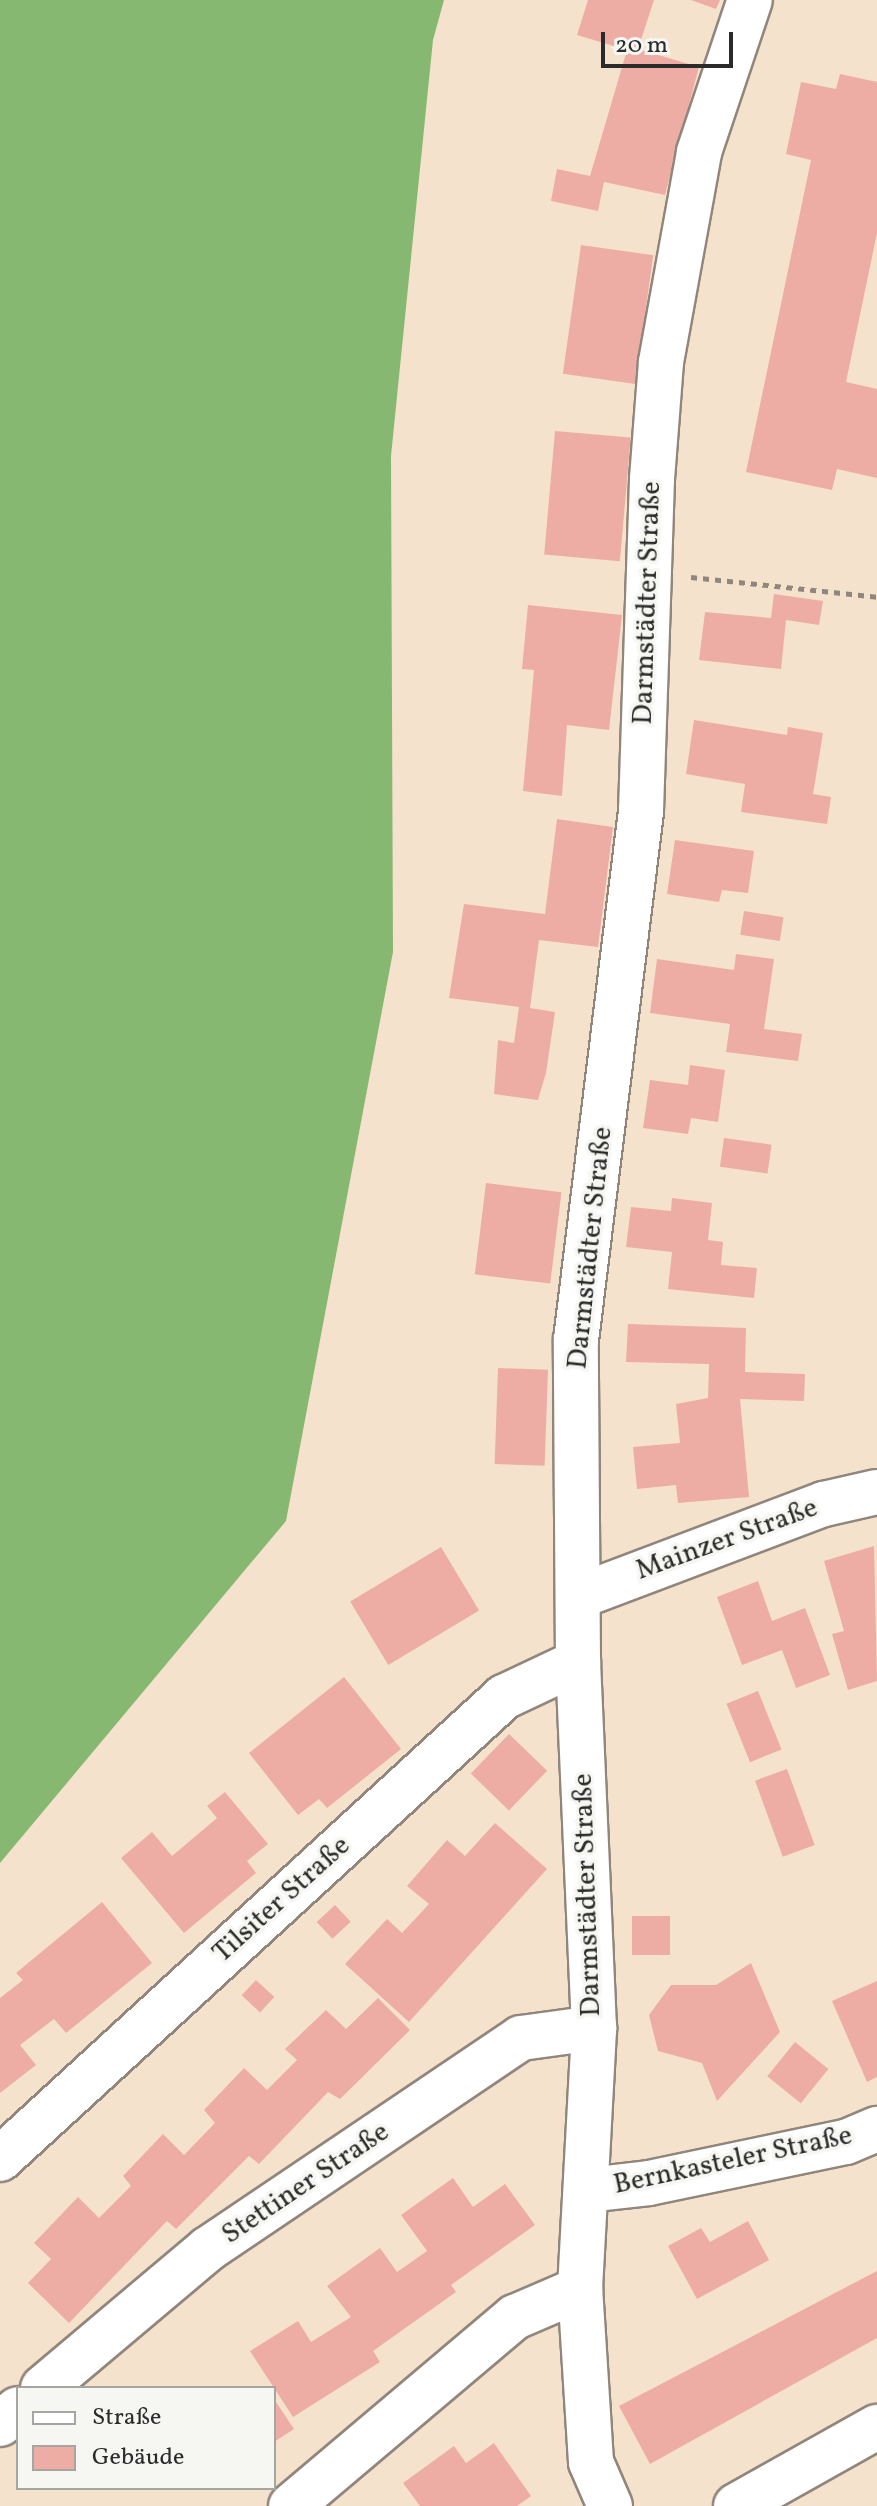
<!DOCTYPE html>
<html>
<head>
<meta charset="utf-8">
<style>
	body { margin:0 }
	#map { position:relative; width:877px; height:2506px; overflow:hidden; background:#f5e2cc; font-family:Vollkorn,serif }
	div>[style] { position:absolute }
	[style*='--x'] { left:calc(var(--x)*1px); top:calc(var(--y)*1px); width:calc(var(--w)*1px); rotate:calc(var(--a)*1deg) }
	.forest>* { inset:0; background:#87b872 }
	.building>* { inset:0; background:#edada5; transform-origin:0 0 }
	.path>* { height:5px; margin-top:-2.5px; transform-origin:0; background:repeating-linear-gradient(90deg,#90867c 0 6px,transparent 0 12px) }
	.roads { filter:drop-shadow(2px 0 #90867c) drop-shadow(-2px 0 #90867c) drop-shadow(0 2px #90867c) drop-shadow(0 -2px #90867c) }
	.minor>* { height:44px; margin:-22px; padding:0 22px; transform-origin:22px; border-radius:22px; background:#fff }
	span { translate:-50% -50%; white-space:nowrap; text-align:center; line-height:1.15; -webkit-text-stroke:7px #f6f6f2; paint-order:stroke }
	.street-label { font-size:28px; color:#2b2b2b }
	.legend { position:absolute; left:16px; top:2386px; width:260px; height:104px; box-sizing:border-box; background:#f6f6f2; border:2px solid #a5a5a2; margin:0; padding:10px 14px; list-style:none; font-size:24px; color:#2b2b2b }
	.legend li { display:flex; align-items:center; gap:16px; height:40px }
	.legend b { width:40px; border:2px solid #a5a5a2 }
	.scale { position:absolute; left:601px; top:32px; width:132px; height:36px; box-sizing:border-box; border:4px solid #2b2b2b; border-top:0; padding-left:10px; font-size:24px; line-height:28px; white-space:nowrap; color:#2b2b2b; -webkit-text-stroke:6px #f6f6f2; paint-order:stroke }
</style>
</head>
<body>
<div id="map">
	<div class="forest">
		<div style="clip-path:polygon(0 0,444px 0,433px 40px,391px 456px,393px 952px,286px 1521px,0 1863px)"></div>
	</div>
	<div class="building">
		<div style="clip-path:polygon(588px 0,654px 0,638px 49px,699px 67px,665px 195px,604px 182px,598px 211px,551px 201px,557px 169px,590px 176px,627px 50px,577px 35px)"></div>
		<div style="clip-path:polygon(691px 0,720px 0,716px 9px)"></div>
		<div style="clip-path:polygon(840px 74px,877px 82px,877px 233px,846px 382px,877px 389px,877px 478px,837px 469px,832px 490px,746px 472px,811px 160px,786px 154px,801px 82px,836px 89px)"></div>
		<div style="left:581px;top:245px;width:73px;height:130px;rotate:8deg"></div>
		<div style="left:555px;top:431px;width:76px;height:124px;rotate:5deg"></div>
		<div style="clip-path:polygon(774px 594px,823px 601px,819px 625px,786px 620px,781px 669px,699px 660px,705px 612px,771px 618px)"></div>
		<div style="clip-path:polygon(528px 605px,622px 615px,609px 730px,567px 725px,562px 796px,523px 791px,534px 670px,522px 669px)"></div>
		<div style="clip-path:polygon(694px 720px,787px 735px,788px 727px,823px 733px,813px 794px,831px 797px,827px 824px,741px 812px,745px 784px,686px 774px)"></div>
		<div style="clip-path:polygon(557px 819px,613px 827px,598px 947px,539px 940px,530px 1008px,555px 1012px,546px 1073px,538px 1100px,494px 1094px,498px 1040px,514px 1043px,519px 1007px,449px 998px,464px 904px,545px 914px)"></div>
		<div style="clip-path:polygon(675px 840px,754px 851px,748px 893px,722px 890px,719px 902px,667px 894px)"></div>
		<div style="left:744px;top:911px;width:40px;height:24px;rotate:9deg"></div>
		<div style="clip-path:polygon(736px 954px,774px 959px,764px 1029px,802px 1034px,798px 1061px,726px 1052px,730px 1024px,650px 1013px,657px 959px,734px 970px)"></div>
		<div style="clip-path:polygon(690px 1065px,725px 1070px,718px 1122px,691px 1118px,688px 1134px,643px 1128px,650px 1080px,688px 1085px)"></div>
		<div style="left:724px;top:1138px;width:48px;height:29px;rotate:8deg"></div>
		<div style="left:486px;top:1183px;width:76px;height:92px;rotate:7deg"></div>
		<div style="clip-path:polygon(672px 1198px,712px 1203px,708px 1240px,723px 1242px,721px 1265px,757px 1268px,754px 1298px,668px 1289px,672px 1252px,626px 1247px,631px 1207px,671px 1211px)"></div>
		<div style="clip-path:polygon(628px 1324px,746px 1328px,745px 1372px,805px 1374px,804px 1401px,740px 1399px,749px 1497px,678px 1503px,676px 1485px,637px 1489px,633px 1447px,680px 1443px,676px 1404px,708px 1398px,709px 1364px,626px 1362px)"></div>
		<div style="left:498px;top:1368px;width:50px;height:96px;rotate:2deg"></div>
		<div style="clip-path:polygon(874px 1546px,877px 1681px,848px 1690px,832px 1634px,844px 1631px,824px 1561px)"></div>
		<div style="left:441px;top:1547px;width:74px;height:106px;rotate:59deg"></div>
		<div style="clip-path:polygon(758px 1581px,772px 1621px,805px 1608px,830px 1675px,796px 1688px,782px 1650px,742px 1665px,717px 1597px)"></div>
		<div style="clip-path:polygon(344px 1677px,401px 1749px,327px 1808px,319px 1799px,298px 1815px,249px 1753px)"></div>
		<div style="left:758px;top:1691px;width:63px;height:34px;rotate:68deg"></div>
		<div style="left:509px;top:1734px;width:53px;height:55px;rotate:44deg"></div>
		<div style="left:787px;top:1769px;width:81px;height:34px;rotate:70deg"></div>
		<div style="clip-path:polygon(225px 1792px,268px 1844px,247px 1861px,256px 1873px,184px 1933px,121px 1858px,152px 1832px,172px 1856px,217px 1818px,207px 1806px)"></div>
		<div style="clip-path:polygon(495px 1823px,547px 1869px,409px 2022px,345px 1964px,387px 1919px,402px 1933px,429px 1904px,407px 1886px,447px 1840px,465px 1856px)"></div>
		<div style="clip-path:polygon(102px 1902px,152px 1963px,66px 2033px,54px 2019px,20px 2045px,36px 2065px,0 2093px,0 1998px,23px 1980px,16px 1973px)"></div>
		<div style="left:335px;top:1905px;width:23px;height:25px;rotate:47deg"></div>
		<div style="left:632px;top:1916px;width:38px;height:39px"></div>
		<div style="clip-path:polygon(751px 1963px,780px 2032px,717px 2101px,702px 2063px,658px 2051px,649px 2015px,671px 1985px,716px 1985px)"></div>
		<div style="left:256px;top:1980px;width:25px;height:21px;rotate:43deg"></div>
		<div style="clip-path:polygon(877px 1981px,877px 2077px,867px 2082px,832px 2001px)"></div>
		<div style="clip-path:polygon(378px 1998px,410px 2030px,340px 2099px,328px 2092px,259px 2164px,249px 2156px,176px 2229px,167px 2221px,69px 2323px,28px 2283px,51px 2259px,34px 2243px,78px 2197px,99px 2218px,131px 2186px,123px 2176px,163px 2134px,184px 2155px,215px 2123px,204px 2110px,244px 2068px,267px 2090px,297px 2060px,285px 2049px,326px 2010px,346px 2029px)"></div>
		<div style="left:795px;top:2042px;width:43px;height:44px;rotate:39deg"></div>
		<div style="clip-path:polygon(453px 2178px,473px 2207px,505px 2184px,535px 2225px,451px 2285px,456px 2292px,373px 2351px,380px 2362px,293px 2417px,250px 2351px,298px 2321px,311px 2342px,351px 2317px,327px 2286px,380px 2248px,397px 2272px,427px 2251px,401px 2215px)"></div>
		<div style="clip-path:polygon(748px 2221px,769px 2260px,697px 2299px,668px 2246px,701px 2228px,710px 2242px)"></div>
		<div style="clip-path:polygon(877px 2271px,877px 2338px,650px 2464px,619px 2406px)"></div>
		<div style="clip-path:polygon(274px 2399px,294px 2429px,274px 2442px)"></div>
		<div style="clip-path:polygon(494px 2443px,531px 2496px,517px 2506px,420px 2506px,403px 2483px,454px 2446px,466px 2463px)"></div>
	</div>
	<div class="path">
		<div style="--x:691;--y:577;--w:187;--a:6.1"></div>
	</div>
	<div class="roads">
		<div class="minor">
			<div style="--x:580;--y:1596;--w:261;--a:-20.7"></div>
			<div style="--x:824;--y:1504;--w:54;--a:-12.8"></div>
			<div style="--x:0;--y:2159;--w:684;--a:-42.51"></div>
			<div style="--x:504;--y:1697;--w:82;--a:-25.3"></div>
			<div style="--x:588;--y:2190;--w:61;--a:-6.5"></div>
			<div style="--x:649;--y:2183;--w:201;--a:-11.8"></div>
			<div style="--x:846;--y:2142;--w:34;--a:-23"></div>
			<div style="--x:43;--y:2388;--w:216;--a:-40.1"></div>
			<div style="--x:208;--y:2249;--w:377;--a:-34"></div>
			<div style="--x:521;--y:2038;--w:74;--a:-7.8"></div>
			<div style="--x:0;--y:2424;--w:23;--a:-40"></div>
			<div style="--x:291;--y:2506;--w:293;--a:-40.2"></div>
			<div style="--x:515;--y:2317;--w:71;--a:-23.3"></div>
			<div style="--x:610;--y:2506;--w:48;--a:-113.4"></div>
			<div style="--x:591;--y:2462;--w:173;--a:-93.6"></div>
			<div style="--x:580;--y:2289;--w:261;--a:-86.9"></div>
			<div style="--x:594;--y:2028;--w:366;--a:-92.5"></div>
			<div style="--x:578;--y:1662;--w:322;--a:-90.4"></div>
			<div style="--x:576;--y:1340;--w:533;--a:-82.99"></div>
			<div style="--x:641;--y:811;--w:332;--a:-88.1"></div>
			<div style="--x:652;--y:479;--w:117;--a:-85.6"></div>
			<div style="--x:661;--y:362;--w:213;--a:-79.7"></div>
			<div style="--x:699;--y:152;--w:160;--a:-71.5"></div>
			<div style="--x:736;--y:2506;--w:162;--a:-29.3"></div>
		</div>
	</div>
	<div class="street-label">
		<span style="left:648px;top:603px;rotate:-88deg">Darmstädter Straße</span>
		<span style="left:591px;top:1248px;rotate:-84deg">Darmstädter Straße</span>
		<span style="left:727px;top:1540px;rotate:-20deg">Mainzer Straße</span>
		<span style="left:588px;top:1895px;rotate:-92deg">Darmstädter Straße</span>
		<span style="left:282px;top:1900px;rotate:-42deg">Tilsiter Straße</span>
		<span style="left:733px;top:2161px;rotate:-12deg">Bernkasteler Straße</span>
		<span style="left:306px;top:2184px;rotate:-34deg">Stettiner Straße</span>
	</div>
	<ul class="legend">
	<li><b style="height:10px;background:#fff"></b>Straße</li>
	<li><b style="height:22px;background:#edada5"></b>Gebäude</li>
	</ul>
	<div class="scale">20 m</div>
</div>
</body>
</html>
